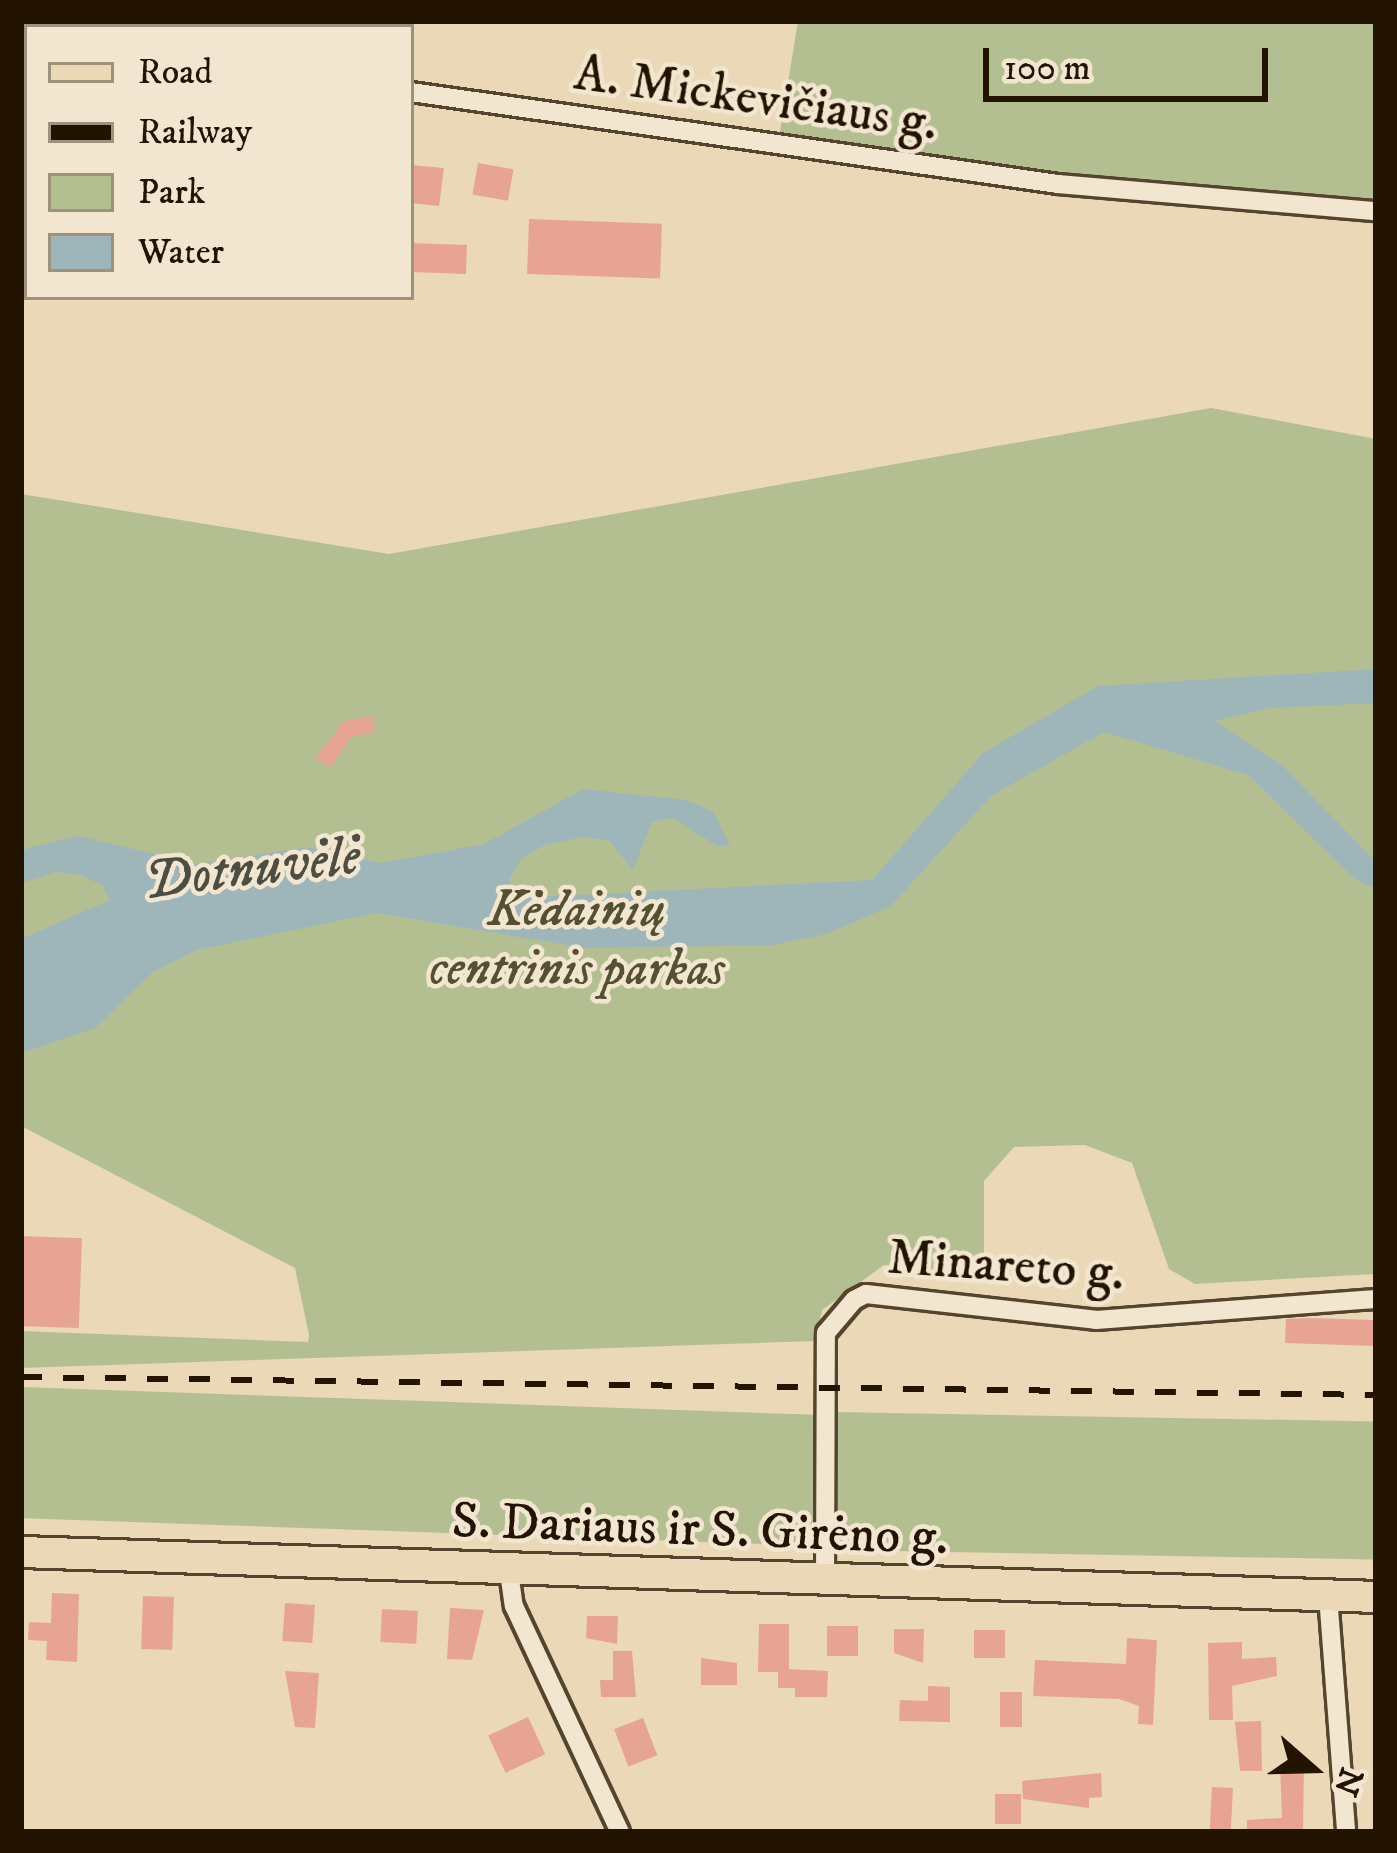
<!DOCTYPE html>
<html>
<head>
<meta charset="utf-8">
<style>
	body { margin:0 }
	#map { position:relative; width:1397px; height:1853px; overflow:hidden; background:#ebd8b7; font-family:"IM FELL DW Pica",serif }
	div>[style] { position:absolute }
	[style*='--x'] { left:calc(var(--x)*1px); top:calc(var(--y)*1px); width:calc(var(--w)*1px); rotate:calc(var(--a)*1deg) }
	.green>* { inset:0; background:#b4bf91; transform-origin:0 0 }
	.water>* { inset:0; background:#9eb6ba }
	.building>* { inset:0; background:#e7a493; transform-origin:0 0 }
	.roads { filter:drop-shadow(3px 0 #55452e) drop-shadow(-3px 0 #55452e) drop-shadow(0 3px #55452e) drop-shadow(0 -3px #55452e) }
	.street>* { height:18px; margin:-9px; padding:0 9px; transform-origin:9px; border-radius:9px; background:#f2e6d0 }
	.primary>* { height:30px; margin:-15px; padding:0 15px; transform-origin:15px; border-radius:15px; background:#ebd8b7 }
	.rail>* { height:6px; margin-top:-3px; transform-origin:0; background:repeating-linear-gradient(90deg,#231401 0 21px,transparent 0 42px) }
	span { translate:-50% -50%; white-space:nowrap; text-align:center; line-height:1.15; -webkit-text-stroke:9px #f2e6d0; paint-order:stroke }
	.street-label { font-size:51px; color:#231401 }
	.park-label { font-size:51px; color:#565033; font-style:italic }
	.water-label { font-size:54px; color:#4e4d42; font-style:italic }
	.frame { position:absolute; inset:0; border:24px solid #231401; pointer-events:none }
	.legend { position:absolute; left:24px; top:24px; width:390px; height:276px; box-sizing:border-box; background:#f2e6d0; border:3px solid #9f927d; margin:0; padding:15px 21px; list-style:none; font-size:36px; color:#231401 }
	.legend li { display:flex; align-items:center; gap:24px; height:60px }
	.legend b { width:60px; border:3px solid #9f927d }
	.north { position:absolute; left:1253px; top:1709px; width:120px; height:120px; -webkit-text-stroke:9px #f2e6d0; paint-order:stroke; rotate:110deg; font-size:33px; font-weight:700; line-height:48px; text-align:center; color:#231401 }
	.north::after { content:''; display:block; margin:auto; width:42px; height:54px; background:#231401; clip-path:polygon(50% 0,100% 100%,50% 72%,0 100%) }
	.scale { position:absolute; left:983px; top:48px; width:285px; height:54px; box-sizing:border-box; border:6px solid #231401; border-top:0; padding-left:15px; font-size:36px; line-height:42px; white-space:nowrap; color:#231401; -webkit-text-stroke:9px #f2e6d0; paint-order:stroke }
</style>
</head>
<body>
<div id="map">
	<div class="green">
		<div style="clip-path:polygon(21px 21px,186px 21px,192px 27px,27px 27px,21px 78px)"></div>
		<div style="clip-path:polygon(798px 21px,1376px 21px,1376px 210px,778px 144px)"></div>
		<div style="clip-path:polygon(1211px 408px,1376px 439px,1376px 1274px,1195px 1284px,1169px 1269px,1132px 1163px,1085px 1145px,1014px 1147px,984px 1181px,984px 1258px,953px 1272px,884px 1265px,822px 1310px,816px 1341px,21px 1368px,21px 1331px,308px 1342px,309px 1335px,295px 1268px,21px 1126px,21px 494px,389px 554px)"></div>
		<div style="left:21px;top:1387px;width:796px;height:131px;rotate:2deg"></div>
		<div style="left:835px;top:1412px;width:541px;height:138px;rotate:1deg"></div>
	</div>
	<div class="water">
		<div style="clip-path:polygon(1376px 669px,1376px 703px,1270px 708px,1215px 721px,1282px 765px,1376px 862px,1376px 888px,1356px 880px,1248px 775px,1104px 732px,991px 796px,891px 906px,826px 934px,773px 945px,584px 948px,376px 913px,197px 950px,153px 972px,95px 1028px,21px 1053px,21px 939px,110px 900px,102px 885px,80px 875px,56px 872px,21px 883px,21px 851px,32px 847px,79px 836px,197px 864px,307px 847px,380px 863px,484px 844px,583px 789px,686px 800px,713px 811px,730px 845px,719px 847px,673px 818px,652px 822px,633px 870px,609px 841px,583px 837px,545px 845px,521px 859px,509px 880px,516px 898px,872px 880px,983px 753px,1098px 686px)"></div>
	</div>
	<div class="building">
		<div style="left:478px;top:163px;width:36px;height:32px;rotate:10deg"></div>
		<div style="clip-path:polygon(411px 165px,444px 168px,439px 206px,411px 203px)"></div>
		<div style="left:529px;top:219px;width:133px;height:55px;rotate:2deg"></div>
		<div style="left:411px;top:243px;width:56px;height:29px;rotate:2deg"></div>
		<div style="clip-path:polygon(373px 716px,375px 732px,352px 736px,331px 767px,315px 759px,344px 721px)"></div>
		<div style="left:21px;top:1236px;width:61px;height:90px;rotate:2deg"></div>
		<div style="clip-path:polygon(1308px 1318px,1376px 1320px,1376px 1346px,1285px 1343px,1286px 1319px)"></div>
		<div style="clip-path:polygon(52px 1593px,79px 1594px,77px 1662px,46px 1660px,47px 1641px,28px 1640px,29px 1622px,51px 1623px)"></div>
		<div style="left:143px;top:1596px;width:31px;height:53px;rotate:2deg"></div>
		<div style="left:285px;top:1603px;width:30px;height:38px;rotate:4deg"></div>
		<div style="clip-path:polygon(450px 1608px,484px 1610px,472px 1660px,447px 1659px)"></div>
		<div style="left:382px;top:1609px;width:36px;height:33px;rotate:3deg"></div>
		<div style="clip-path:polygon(587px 1616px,618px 1616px,617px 1644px,586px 1638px)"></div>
		<div style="clip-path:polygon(759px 1624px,789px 1624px,789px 1669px,828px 1671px,827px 1697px,795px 1697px,795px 1688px,778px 1688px,778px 1672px,758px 1672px)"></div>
		<div style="left:827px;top:1626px;width:31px;height:30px"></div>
		<div style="clip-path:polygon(894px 1629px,924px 1629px,923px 1663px,894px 1653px)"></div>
		<div style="left:974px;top:1630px;width:31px;height:28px"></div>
		<div style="clip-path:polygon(1127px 1638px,1157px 1640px,1153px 1725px,1138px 1724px,1139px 1706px,1119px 1699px,1033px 1696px,1035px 1660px,1126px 1664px)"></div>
		<div style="clip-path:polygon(1242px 1642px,1242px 1659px,1276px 1657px,1277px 1676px,1232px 1686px,1233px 1720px,1209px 1720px,1208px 1643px)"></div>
		<div style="clip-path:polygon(613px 1651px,632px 1651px,636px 1697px,601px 1697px,600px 1680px,613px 1680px)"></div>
		<div style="clip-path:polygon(701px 1658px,737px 1663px,737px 1685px,701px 1685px)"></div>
		<div style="clip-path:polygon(285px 1671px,319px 1673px,315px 1728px,295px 1727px)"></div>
		<div style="clip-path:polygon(928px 1686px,950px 1687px,950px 1722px,899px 1721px,900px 1700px,928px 1701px)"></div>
		<div style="left:1022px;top:1692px;width:35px;height:22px;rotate:90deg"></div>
		<div style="left:528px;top:1717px;width:41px;height:44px;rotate:65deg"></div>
		<div style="left:643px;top:1718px;width:40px;height:31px;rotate:69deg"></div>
		<div style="clip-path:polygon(1261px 1721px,1262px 1771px,1240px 1771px,1235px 1722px)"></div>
		<div style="clip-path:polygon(1304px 1762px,1303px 1832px,1247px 1832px,1247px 1820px,1282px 1818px,1280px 1764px)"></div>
		<div style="clip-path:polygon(1101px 1773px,1102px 1797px,1089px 1798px,1089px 1808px,1023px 1799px,1022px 1781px)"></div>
		<div style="left:1212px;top:1787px;width:21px;height:45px;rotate:3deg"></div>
		<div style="left:1021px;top:1794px;width:30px;height:26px;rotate:90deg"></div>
	</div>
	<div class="roads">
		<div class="street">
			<div style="--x:198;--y:21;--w:8;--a:45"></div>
			<div style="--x:21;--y:86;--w:6;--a:0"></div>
			<div style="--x:411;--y:92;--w:654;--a:8.09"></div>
			<div style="--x:1058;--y:184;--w:319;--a:4.9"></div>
			<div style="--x:509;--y:1572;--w:34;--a:82"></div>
			<div style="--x:514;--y:1606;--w:250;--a:64.9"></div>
			<div style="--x:825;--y:1584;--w:251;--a:-89.8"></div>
			<div style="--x:826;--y:1333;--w:43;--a:-49.7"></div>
			<div style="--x:854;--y:1300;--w:13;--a:-27"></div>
			<div style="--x:866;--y:1294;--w:231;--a:6.4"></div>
			<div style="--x:1096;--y:1320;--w:281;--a:-4.3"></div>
			<div style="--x:1328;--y:1596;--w:237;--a:85.6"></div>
		</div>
		<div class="primary">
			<div style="--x:21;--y:1552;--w:1356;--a:1.9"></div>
		</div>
	</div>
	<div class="rail">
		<div style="--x:21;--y:1377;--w:1355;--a:0.76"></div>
	</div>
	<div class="street-label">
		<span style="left:756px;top:99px;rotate:8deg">A. Mickevičiaus g.</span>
		<span style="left:1006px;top:1266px;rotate:4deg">Minareto g.</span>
		<span style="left:700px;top:1530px;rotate:2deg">S. Dariaus ir S. Girėno g.</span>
	</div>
	<div class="park-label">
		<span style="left:577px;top:940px">Kėdainių<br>centrinis parkas</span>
	</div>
	<div class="water-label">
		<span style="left:252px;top:870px;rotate:-7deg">Dotnuvėlė</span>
	</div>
	<div class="frame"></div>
	<ul class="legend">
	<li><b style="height:15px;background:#ebd8b7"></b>Road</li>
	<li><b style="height:15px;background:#231401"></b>Railway</li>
	<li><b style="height:33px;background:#b4bf91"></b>Park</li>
	<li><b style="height:33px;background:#9eb6ba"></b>Water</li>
	</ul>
	<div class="north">N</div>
	<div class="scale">100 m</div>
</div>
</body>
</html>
